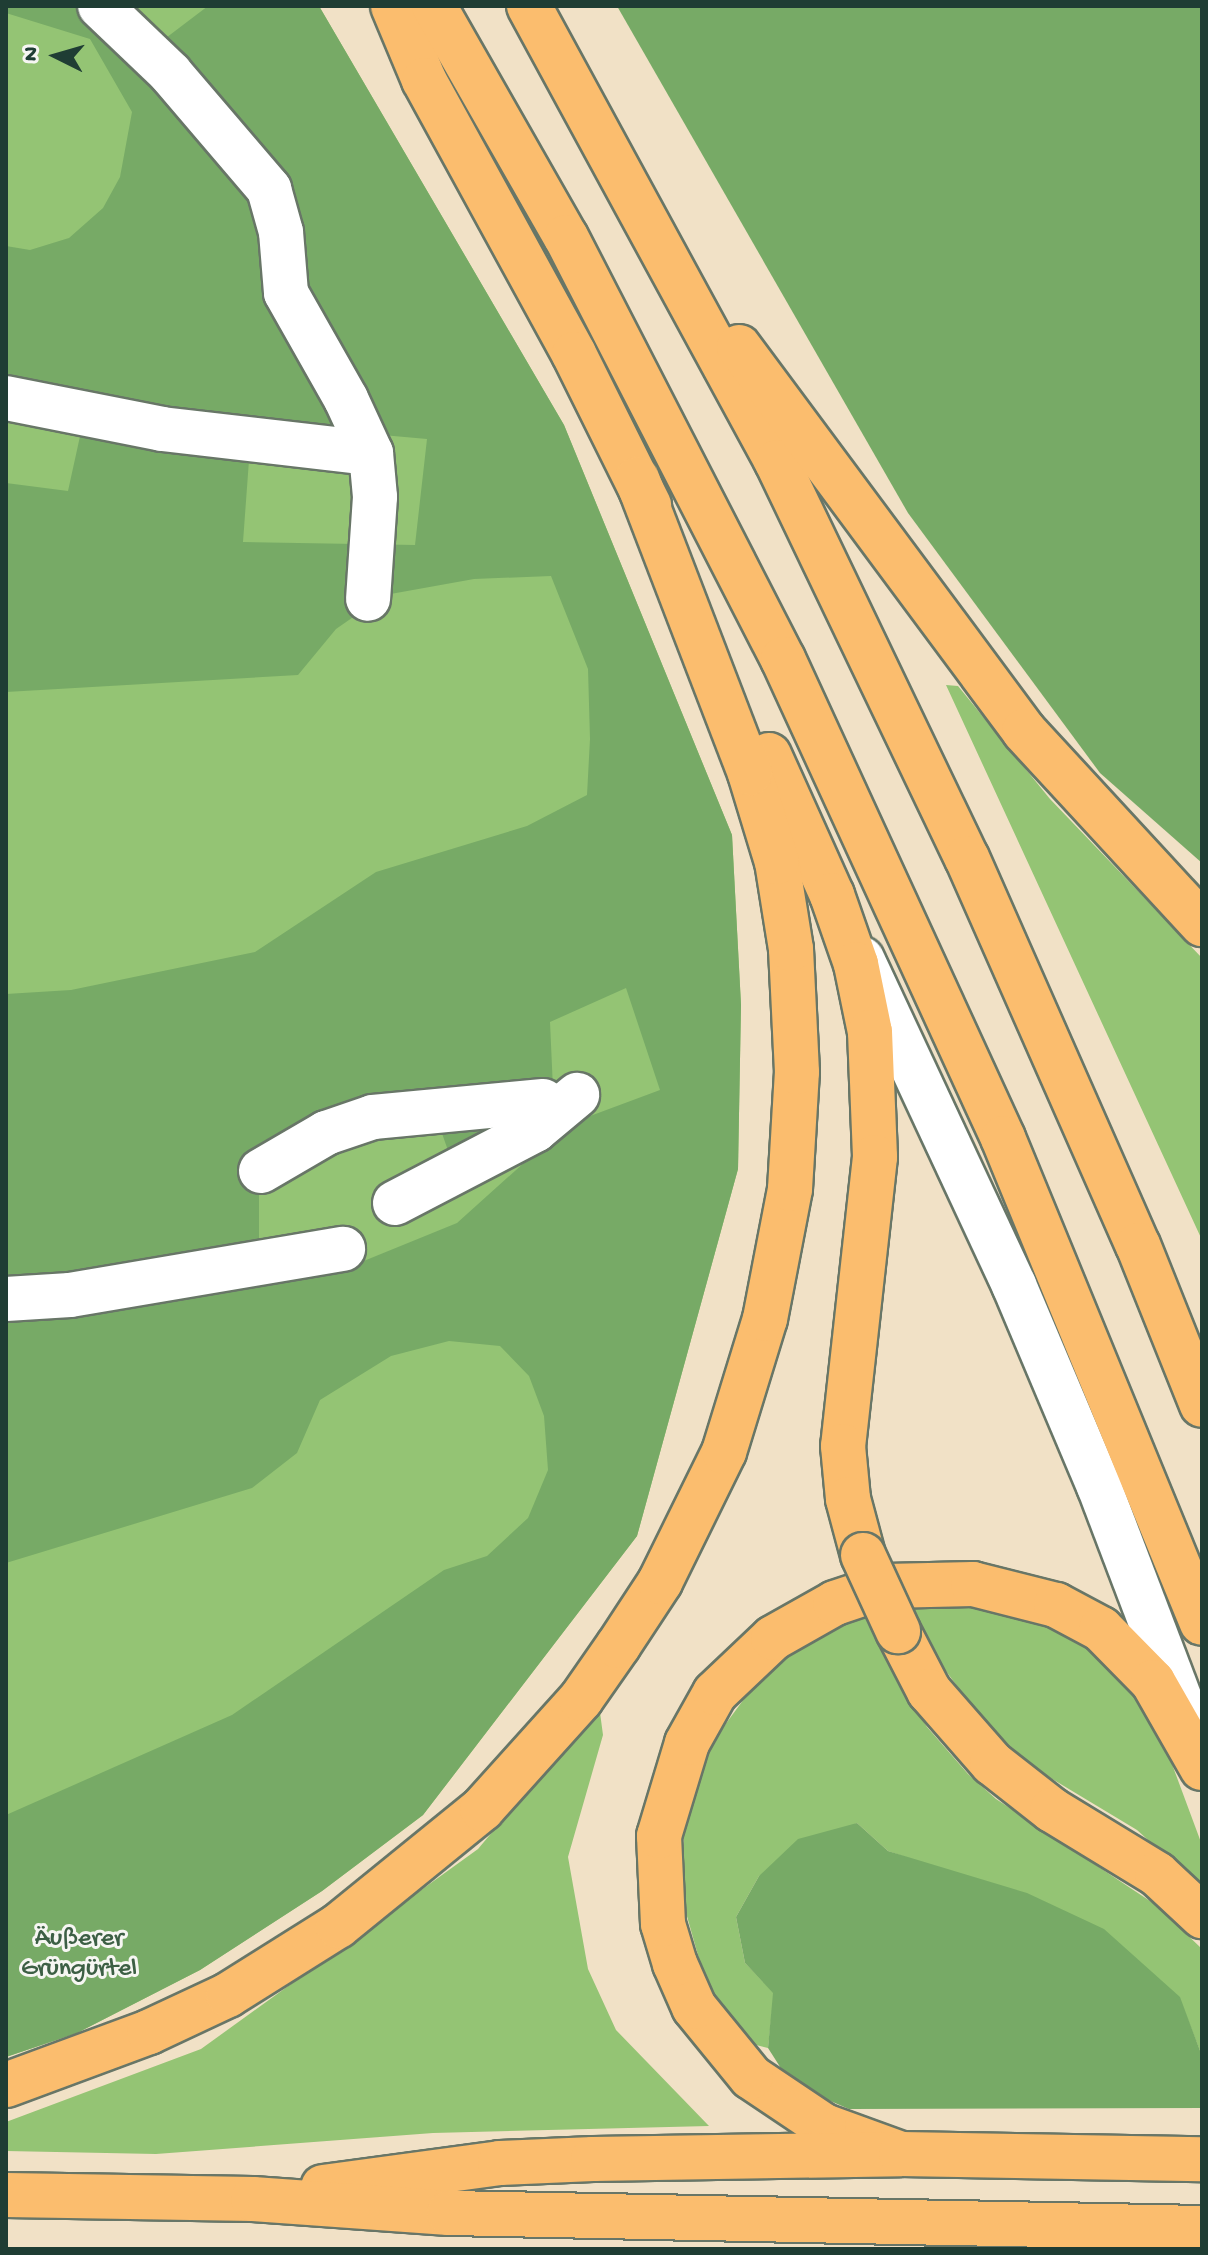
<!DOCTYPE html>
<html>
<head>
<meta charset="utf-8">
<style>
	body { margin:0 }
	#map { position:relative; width:1208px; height:2255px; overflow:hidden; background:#f1e1c6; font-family:"Gochi Hand",sans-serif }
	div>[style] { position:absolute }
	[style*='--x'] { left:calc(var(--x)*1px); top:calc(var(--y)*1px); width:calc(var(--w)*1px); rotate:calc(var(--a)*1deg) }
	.green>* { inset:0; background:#94c474 }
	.forest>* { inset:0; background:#7a6 }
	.roads { filter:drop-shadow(2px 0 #687667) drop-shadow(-2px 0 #687667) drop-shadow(0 2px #687667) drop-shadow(0 -2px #687667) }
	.minor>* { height:44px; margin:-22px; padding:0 22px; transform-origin:22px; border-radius:22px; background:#fff }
	.highway>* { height:44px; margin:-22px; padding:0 22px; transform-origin:22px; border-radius:22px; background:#fbbd6e }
	.bridges { filter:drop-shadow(2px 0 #687667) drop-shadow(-2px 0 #687667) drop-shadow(0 2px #687667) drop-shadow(0 -2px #687667) }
	.highway-bridge>* { height:44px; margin:-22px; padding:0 22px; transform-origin:22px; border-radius:22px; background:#fbbd6e }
	span { translate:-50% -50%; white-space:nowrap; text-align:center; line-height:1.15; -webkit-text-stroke:6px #f6f6f2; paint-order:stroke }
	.park-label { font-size:26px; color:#3c5f44 }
	.frame { position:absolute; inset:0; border:8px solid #1f3d34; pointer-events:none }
	.north { position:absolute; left:16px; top:16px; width:80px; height:80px; -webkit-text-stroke:6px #f6f6f2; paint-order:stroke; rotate:275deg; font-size:22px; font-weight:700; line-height:32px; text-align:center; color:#1f3d34 }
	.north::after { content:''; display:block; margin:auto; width:28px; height:36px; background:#1f3d34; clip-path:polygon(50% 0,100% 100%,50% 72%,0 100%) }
</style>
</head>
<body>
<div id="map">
	<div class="green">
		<div style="clip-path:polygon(6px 6px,319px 6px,564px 425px,732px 835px,741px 1005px,738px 1169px,637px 1536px,423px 1815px,322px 1891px,200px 1970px,77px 2033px,6px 2057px)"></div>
		<div style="clip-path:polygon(946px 685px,958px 686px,1050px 799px,1202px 958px,1202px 1240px)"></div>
		<div style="clip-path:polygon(979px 1605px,1063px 1630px,1116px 1670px,1156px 1721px,1202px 1845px,1202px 1889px,1137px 1830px,1034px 1768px,982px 1720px,943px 1667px,907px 1606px)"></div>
		<div style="clip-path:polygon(868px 1615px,896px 1678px,927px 1727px,968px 1774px,996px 1799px,1156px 1905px,1201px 1948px,1202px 2056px,1179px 1997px,932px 1866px,888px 1851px,857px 1823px,759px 1876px,736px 1917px,745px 1963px,774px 1993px,768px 2048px,744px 2042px,705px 1980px,681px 1895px,685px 1813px,716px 1737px,761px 1676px,815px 1638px)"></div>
		<div style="clip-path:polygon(599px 1705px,603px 1735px,568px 1857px,588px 1969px,616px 2030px,709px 2126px,433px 2133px,156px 2154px,6px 2151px,6px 2122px,201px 2049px,478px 1849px)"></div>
	</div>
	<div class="forest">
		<div style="clip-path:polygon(6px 6px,108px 6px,154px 47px,208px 6px,319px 6px,564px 425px,732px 835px,741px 1005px,738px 1169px,637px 1536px,423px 1815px,322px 1891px,200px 1970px,77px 2033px,6px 2057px,6px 1815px,232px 1715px,444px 1570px,487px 1556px,528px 1518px,548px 1470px,544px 1416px,529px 1376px,500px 1346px,449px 1341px,391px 1356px,320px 1400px,297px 1453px,252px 1488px,6px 1563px,6px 1315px,349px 1267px,457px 1223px,566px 1125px,660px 1090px,626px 988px,550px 1022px,553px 1089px,451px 1159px,438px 1122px,400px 1113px,259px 1185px,259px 1255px,6px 1290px,6px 994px,71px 990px,255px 952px,376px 872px,527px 826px,587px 795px,590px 739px,588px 669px,551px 576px,474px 579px,385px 595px,336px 629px,298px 675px,6px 692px,6px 483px,68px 491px,84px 418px,251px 433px,243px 542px,415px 545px,427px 439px,6px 401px,6px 246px,30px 250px,69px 238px,103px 208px,120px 177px,132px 112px,90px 39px,6px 13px)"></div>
		<div style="clip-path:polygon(617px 6px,1202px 6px,1202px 863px,1100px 773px,908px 513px)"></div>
		<div style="clip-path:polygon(857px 1823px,888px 1851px,1027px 1893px,1104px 1929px,1180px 1997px,1202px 2056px,1202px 2108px,849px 2109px,791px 2084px,768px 2048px,773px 1993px,745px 1963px,736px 1917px,759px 1876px,798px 1839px)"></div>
	</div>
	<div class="roads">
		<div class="minor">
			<div style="--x:100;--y:6;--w:97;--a:43.7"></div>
			<div style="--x:170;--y:73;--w:153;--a:49.5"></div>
			<div style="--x:269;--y:189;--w:45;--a:74.4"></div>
			<div style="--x:281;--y:232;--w:61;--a:85.3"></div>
			<div style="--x:286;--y:293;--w:122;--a:60.5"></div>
			<div style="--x:346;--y:399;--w:60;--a:65.2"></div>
			<div style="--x:371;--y:453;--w:44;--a:84.8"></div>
			<div style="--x:375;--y:497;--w:102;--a:93.9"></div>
			<div style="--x:6;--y:398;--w:159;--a:11.2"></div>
			<div style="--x:162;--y:429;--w:210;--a:6.6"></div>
			<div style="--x:862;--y:959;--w:360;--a:65"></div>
			<div style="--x:1014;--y:1285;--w:218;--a:67.1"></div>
			<div style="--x:1099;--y:1486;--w:254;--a:69.2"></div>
			<div style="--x:261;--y:1171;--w:75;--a:-30.3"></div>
			<div style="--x:326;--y:1133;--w:50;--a:-18.8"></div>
			<div style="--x:373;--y:1117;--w:171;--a:-5.4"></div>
			<div style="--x:395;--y:1203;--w:158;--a:-27.5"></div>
			<div style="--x:535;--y:1130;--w:55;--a:-39.8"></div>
			<div style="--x:6;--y:1299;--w:64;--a:-3.6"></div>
			<div style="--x:70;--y:1295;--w:277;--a:-9.6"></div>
		</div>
		<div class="highway">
			<div style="--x:393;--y:6;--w:80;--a:67.3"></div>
			<div style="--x:424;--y:80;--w:312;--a:61.3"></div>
			<div style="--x:574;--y:354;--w:169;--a:63.6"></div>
			<div style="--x:434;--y:6;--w:266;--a:60.3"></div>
			<div style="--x:566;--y:237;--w:475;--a:62.8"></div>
			<div style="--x:783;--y:659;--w:527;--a:65.33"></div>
			<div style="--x:1003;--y:1138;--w:524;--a:67.69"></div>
			<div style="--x:529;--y:6;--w:519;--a:61.46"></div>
			<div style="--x:777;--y:462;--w:439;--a:64.4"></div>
			<div style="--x:967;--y:858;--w:423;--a:66.2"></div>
			<div style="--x:1138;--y:1245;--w:172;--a:68.2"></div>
			<div style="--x:739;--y:347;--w:478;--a:53.4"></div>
			<div style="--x:1024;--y:731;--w:263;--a:47.3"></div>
			<div style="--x:769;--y:755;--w:154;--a:65.8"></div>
			<div style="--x:832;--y:895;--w:73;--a:70.8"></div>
			<div style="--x:856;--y:964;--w:69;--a:78.4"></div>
			<div style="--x:870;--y:1032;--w:125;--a:87.7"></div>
			<div style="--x:875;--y:1157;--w:291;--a:96.3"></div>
			<div style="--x:843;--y:1446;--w:53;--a:84.6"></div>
			<div style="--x:848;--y:1499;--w:58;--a:75"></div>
			<div style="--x:898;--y:1631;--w:68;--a:62.7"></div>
			<div style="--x:929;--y:1691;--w:96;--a:48.8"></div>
			<div style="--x:992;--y:1763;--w:76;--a:38.1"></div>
			<div style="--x:1052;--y:1810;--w:123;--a:31.4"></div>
			<div style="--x:1157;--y:1874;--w:62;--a:43"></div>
			<div style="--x:6;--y:2085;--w:153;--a:-20.3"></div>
			<div style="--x:149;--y:2032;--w:87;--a:-25.1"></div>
			<div style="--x:228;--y:1995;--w:130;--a:-32.1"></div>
			<div style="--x:338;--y:1926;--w:186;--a:-39.1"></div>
			<div style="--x:482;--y:1809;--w:148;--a:-48"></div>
			<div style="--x:581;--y:1699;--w:65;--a:-55.1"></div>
			<div style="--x:618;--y:1646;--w:77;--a:-56.7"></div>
			<div style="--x:660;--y:1582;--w:145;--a:-63.8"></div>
			<div style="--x:724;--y:1452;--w:139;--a:-72.9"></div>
			<div style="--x:765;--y:1319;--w:132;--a:-79.1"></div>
			<div style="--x:790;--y:1189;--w:117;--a:-86.6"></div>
			<div style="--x:797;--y:1072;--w:123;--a:-92.8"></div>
			<div style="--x:791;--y:949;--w:88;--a:-99.1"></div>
			<div style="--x:777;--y:862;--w:93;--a:-106.9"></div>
			<div style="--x:750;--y:773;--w:315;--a:-111"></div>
			<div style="--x:901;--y:2154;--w:82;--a:-160"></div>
			<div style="--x:824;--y:2126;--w:88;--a:-146.1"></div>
			<div style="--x:751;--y:2077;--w:90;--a:-129.2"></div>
			<div style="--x:694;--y:2007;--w:47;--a:-113.8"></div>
			<div style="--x:675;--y:1964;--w:42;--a:-106.7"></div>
			<div style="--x:663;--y:1924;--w:88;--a:-92.6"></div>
			<div style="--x:659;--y:1836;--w:97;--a:-73.2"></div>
			<div style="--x:687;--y:1743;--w:57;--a:-60.8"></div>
			<div style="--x:715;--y:1693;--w:80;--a:-43.5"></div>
			<div style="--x:773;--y:1638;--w:71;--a:-29.4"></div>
			<div style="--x:835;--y:1603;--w:54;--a:-18.4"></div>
			<div style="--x:886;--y:1586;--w:87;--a:-1.3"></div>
			<div style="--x:973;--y:1584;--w:86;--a:14.2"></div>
			<div style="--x:1056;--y:1605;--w:51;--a:28.1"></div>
			<div style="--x:1101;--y:1629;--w:74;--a:45.5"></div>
			<div style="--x:1153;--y:1682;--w:99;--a:60.3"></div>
			<div style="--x:323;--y:2187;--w:179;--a:-7.7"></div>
			<div style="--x:500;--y:2163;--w:93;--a:-2.5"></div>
			<div style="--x:593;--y:2159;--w:308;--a:-0.9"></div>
			<div style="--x:901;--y:2154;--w:301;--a:1"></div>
			<div style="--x:6;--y:2195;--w:247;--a:0.9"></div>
			<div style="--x:253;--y:2199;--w:196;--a:4.1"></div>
			<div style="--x:449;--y:2213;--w:753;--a:1.14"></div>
		</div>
	</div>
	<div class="bridges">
		<div class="highway-bridge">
			<div style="--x:863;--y:1555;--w:84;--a:65.3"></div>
		</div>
	</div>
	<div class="park-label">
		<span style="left:79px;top:1955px">Äußerer<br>Grüngürtel</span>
	</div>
	<div class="frame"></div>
	<div class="north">N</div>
</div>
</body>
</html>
